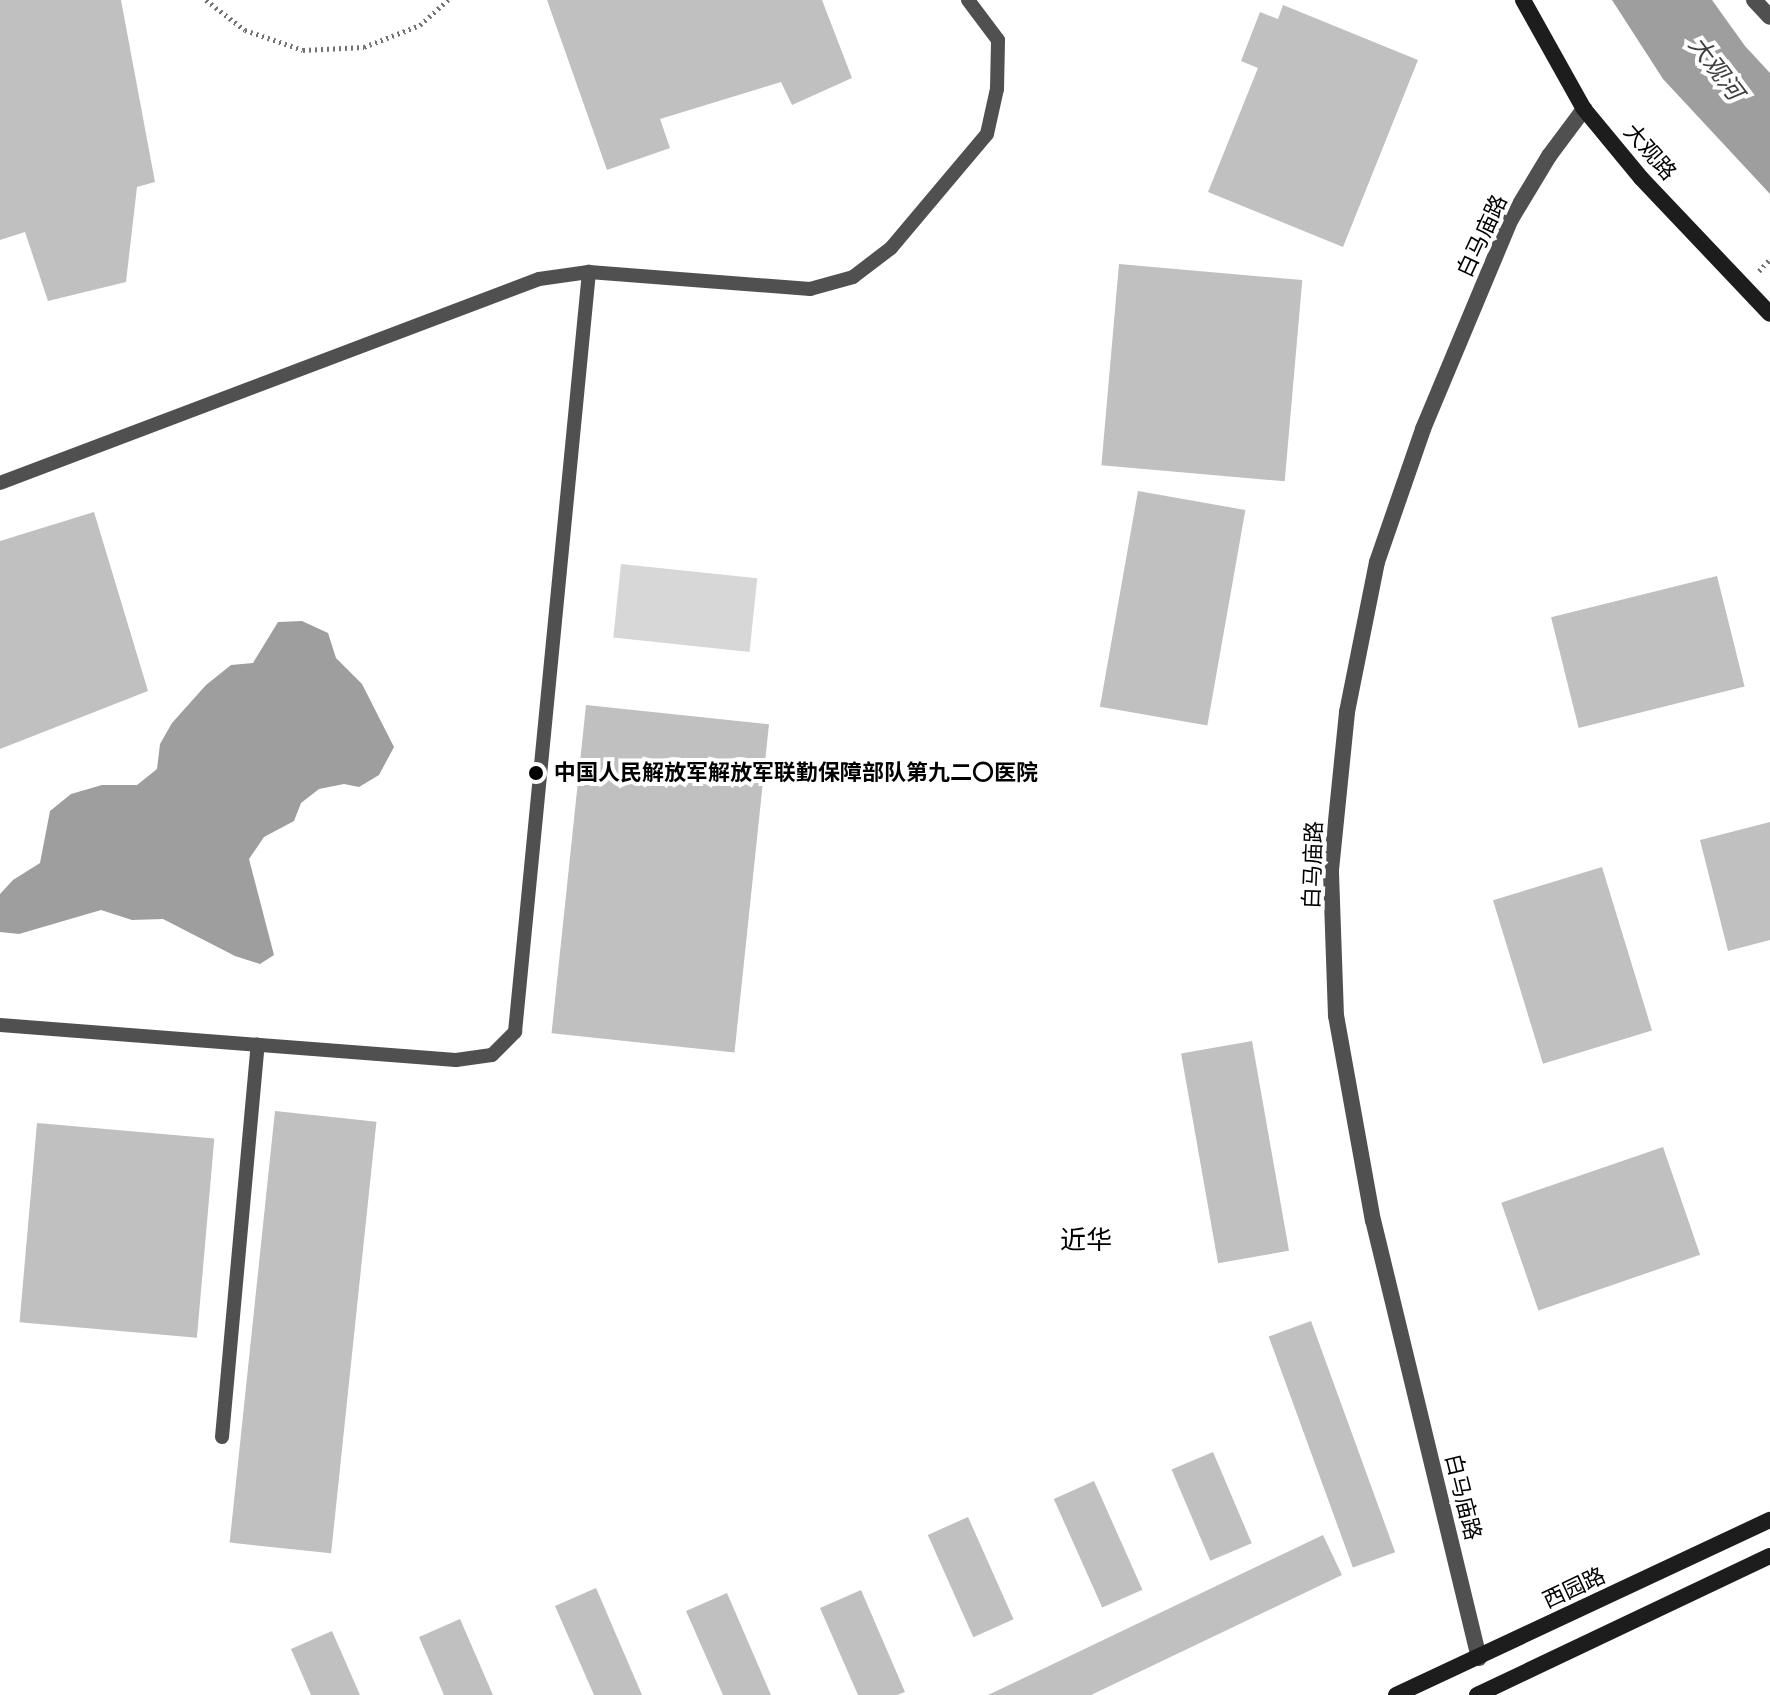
<!DOCTYPE html>
<html>
<head>
<meta charset="utf-8">
<style>
	body { margin:0 }
	#map { position:relative; width:1770px; height:1695px; overflow:hidden; background:#fff; font-family:"PT Sans","Noto Sans SC",sans-serif }
	div>[style] { position:absolute }
	[style*='--x'] { left:calc(var(--x)*1px); top:calc(var(--y)*1px); width:calc(var(--w)*1px); rotate:calc(var(--a)*1deg) }
	.green>* { inset:0; background:#d7d7d7; transform-origin:0 0 }
	.water>* { inset:0; background:#9e9e9e }
	.building>* { inset:0; background:#c0c0c0; transform-origin:0 0 }
	.path>* { height:5px; margin-top:-2.5px; transform-origin:0; background:repeating-linear-gradient(90deg,#727272 0 2px,transparent 0 6px) }
	.lane>* { height:14px; margin:-7px; padding:0 7px; transform-origin:7px; border-radius:7px; background:#505050 }
	.street>* { height:16px; margin:-8px; padding:0 8px; transform-origin:8px; border-radius:8px; background:#505050 }
	.secondary>* { height:16px; margin:-8px; padding:0 8px; transform-origin:8px; border-radius:8px; background:#1d1d1d }
	.dots>* { width:22px; height:22px; translate:-50% -50%; box-sizing:border-box; border:4px solid #fff; border-radius:50% }
	span { translate:-50% -50%; white-space:nowrap; text-align:center; line-height:1.15; -webkit-text-stroke:8px #fff; paint-order:stroke }
	.street-label { font-size:22px; color:#000 }
	.poi-label { font-size:22px; color:#000; font-weight:700 }
	.left { translate:0 -50%; text-align:left }
	.water-label { font-size:24px; color:#3f3f3f; font-style:italic }
	.quarter-label { font-size:26px; color:#000 }
</style>
</head>
<body>
<div id="map">
	<div class="green">
		<div style="left:621px;top:564px;width:137px;height:74px;rotate:6deg"></div>
	</div>
	<div class="water">
		<div style="clip-path:polygon(1612px 0,1712px 0,1745px 46px,1770px 73px,1770px 194px,1663px 79px)"></div>
		<div style="clip-path:polygon(302px 621px,328px 633px,336px 658px,362px 684px,394px 747px,379px 775px,359px 787px,344px 784px,319px 789px,301px 803px,294px 821px,264px 837px,249px 859px,274px 955px,260px 964px,235px 956px,163px 919px,132px 920px,101px 910px,19px 934px,0 932px,0 894px,13px 880px,40px 863px,50px 811px,71px 794px,102px 785px,137px 785px,157px 769px,160px 744px,172px 723px,206px 685px,231px 665px,253px 663px,278px 622px)"></div>
	</div>
	<div class="building">
		<div style="clip-path:polygon(0 0,121px 0,155px 182px,137px 187px,126px 282px,48px 301px,25px 232px,0 240px)"></div>
		<div style="clip-path:polygon(547px 0,822px 0,852px 78px,792px 105px,781px 82px,660px 119px,670px 148px,607px 170px)"></div>
		<div style="clip-path:polygon(1283px 5px,1418px 60px,1343px 247px,1208px 192px,1258px 68px,1241px 61px,1260px 12px,1278px 19px)"></div>
		<div style="left:1119px;top:264px;width:184px;height:202px;rotate:5deg"></div>
		<div style="left:1138px;top:491px;width:109px;height:219px;rotate:10deg"></div>
		<div style="clip-path:polygon(94px 512px,148px 691px,0 749px,0 541px)"></div>
		<div style="left:1717px;top:576px;width:114px;height:171px;rotate:76deg"></div>
		<div style="left:586px;top:705px;width:184px;height:330px;rotate:6deg"></div>
		<div style="clip-path:polygon(1770px 822px,1770px 940px,1728px 951px,1700px 840px)"></div>
		<div style="left:1602px;top:867px;width:171px;height:114px;rotate:73deg"></div>
		<div style="left:1252px;top:1041px;width:213px;height:72px;rotate:80deg"></div>
		<div style="left:275px;top:1111px;width:102px;height:434px;rotate:6deg"></div>
		<div style="left:37px;top:1123px;width:178px;height:200px;rotate:5deg"></div>
		<div style="left:1663px;top:1147px;width:114px;height:171px;rotate:71deg"></div>
		<div style="left:1311px;top:1321px;width:246px;height:45px;rotate:70deg"></div>
		<div style="left:1213px;top:1452px;width:99px;height:45px;rotate:67deg"></div>
		<div style="left:1094px;top:1481px;width:119px;height:44px;rotate:66deg"></div>
		<div style="left:968px;top:1517px;width:112px;height:44px;rotate:66deg"></div>
		<div style="clip-path:polygon(1323px 1535px,1342px 1575px,1091px 1695px,988px 1695px)"></div>
		<div style="clip-path:polygon(596px 1588px,642px 1695px,594px 1695px,555px 1606px)"></div>
		<div style="clip-path:polygon(861px 1590px,905px 1692px,897px 1695px,858px 1695px,820px 1608px)"></div>
		<div style="clip-path:polygon(727px 1593px,771px 1695px,723px 1695px,686px 1611px)"></div>
		<div style="clip-path:polygon(460px 1619px,493px 1695px,444px 1695px,419px 1637px)"></div>
		<div style="clip-path:polygon(332px 1631px,360px 1695px,311px 1695px,291px 1649px)"></div>
	</div>
	<div class="path">
		<div style="--x:206;--y:0;--w:49;--a:37.6"></div>
		<div style="--x:245;--y:30;--w:61;--a:19"></div>
		<div style="--x:303;--y:50;--w:61;--a:-2.8"></div>
		<div style="--x:364;--y:47;--w:60;--a:-21.4"></div>
		<div style="--x:420;--y:25;--w:38;--a:-42"></div>
		<div style="--x:1759;--y:271;--w:16;--a:-47"></div>
	</div>
	<div class="lane">
		<div style="--x:0;--y:483;--w:576;--a:-20.73"></div>
		<div style="--x:539;--y:279;--w:50;--a:-8"></div>
		<div style="--x:589;--y:272;--w:222;--a:4.4"></div>
		<div style="--x:810;--y:289;--w:45;--a:-15.6"></div>
		<div style="--x:853;--y:277;--w:48;--a:-37.3"></div>
		<div style="--x:891;--y:248;--w:149;--a:-49.9"></div>
		<div style="--x:987;--y:134;--w:46;--a:-77.5"></div>
		<div style="--x:997;--y:89;--w:49;--a:-88.8"></div>
		<div style="--x:998;--y:40;--w:50;--a:-126.9"></div>
		<div style="--x:0;--y:1025;--w:457;--a:4.4"></div>
		<div style="--x:456;--y:1060;--w:36;--a:-8"></div>
		<div style="--x:492;--y:1055;--w:33;--a:-45"></div>
		<div style="--x:515;--y:1032;--w:764;--a:-84.44"></div>
		<div style="--x:222;--y:1437;--w:394;--a:-84.8"></div>
	</div>
	<div class="street">
		<div style="--x:1754;--y:0;--w:23;--a:47"></div>
		<div style="--x:1479;--y:1658;--w:450;--a:-103.6"></div>
		<div style="--x:1373;--y:1221;--w:208;--a:-100.2"></div>
		<div style="--x:1336;--y:1016;--w:146;--a:-92"></div>
		<div style="--x:1331;--y:870;--w:159;--a:-84.2"></div>
		<div style="--x:1347;--y:712;--w:153;--a:-78.7"></div>
		<div style="--x:1377;--y:562;--w:141;--a:-70.9"></div>
		<div style="--x:1423;--y:429;--w:228;--a:-67.3"></div>
		<div style="--x:1511;--y:219;--w:74;--a:-58.9"></div>
		<div style="--x:1549;--y:156;--w:59;--a:-53.3"></div>
	</div>
	<div class="secondary">
		<div style="--x:1523;--y:0;--w:125;--a:60.8"></div>
		<div style="--x:1584;--y:109;--w:89;--a:50.4"></div>
		<div style="--x:1641;--y:178;--w:187;--a:46.5"></div>
		<div style="--x:1396;--y:1695;--w:413;--a:-25.1"></div>
		<div style="--x:1477;--y:1695;--w:324;--a:-25.4"></div>
	</div>
	<div class="dots">
		<div style="left:536px;top:773px;background:#000"></div>
	</div>
	<div class="street-label">
		<span style="left:1650px;top:152px;rotate:49deg">大观路</span>
		<span style="left:1482px;top:236px;rotate:-65deg">白马庙路</span>
		<span style="left:1313px;top:865px;rotate:-88deg">白马庙路</span>
		<span style="left:1463px;top:1497px;rotate:76deg">白马庙路</span>
		<span style="left:1574px;top:1588px;rotate:-25deg">西园路</span>
	</div>
	<div class="poi-label">
		<span class="left" style="left:554px;top:773px">中国人民解放军解放军联勤保障部队第九二〇医院</span>
	</div>
	<div class="water-label">
		<span style="left:1716px;top:68px;rotate:53deg">大观河</span>
	</div>
	<div class="quarter-label">
		<span style="left:1086px;top:1240px">近华</span>
	</div>
</div>
</body>
</html>
